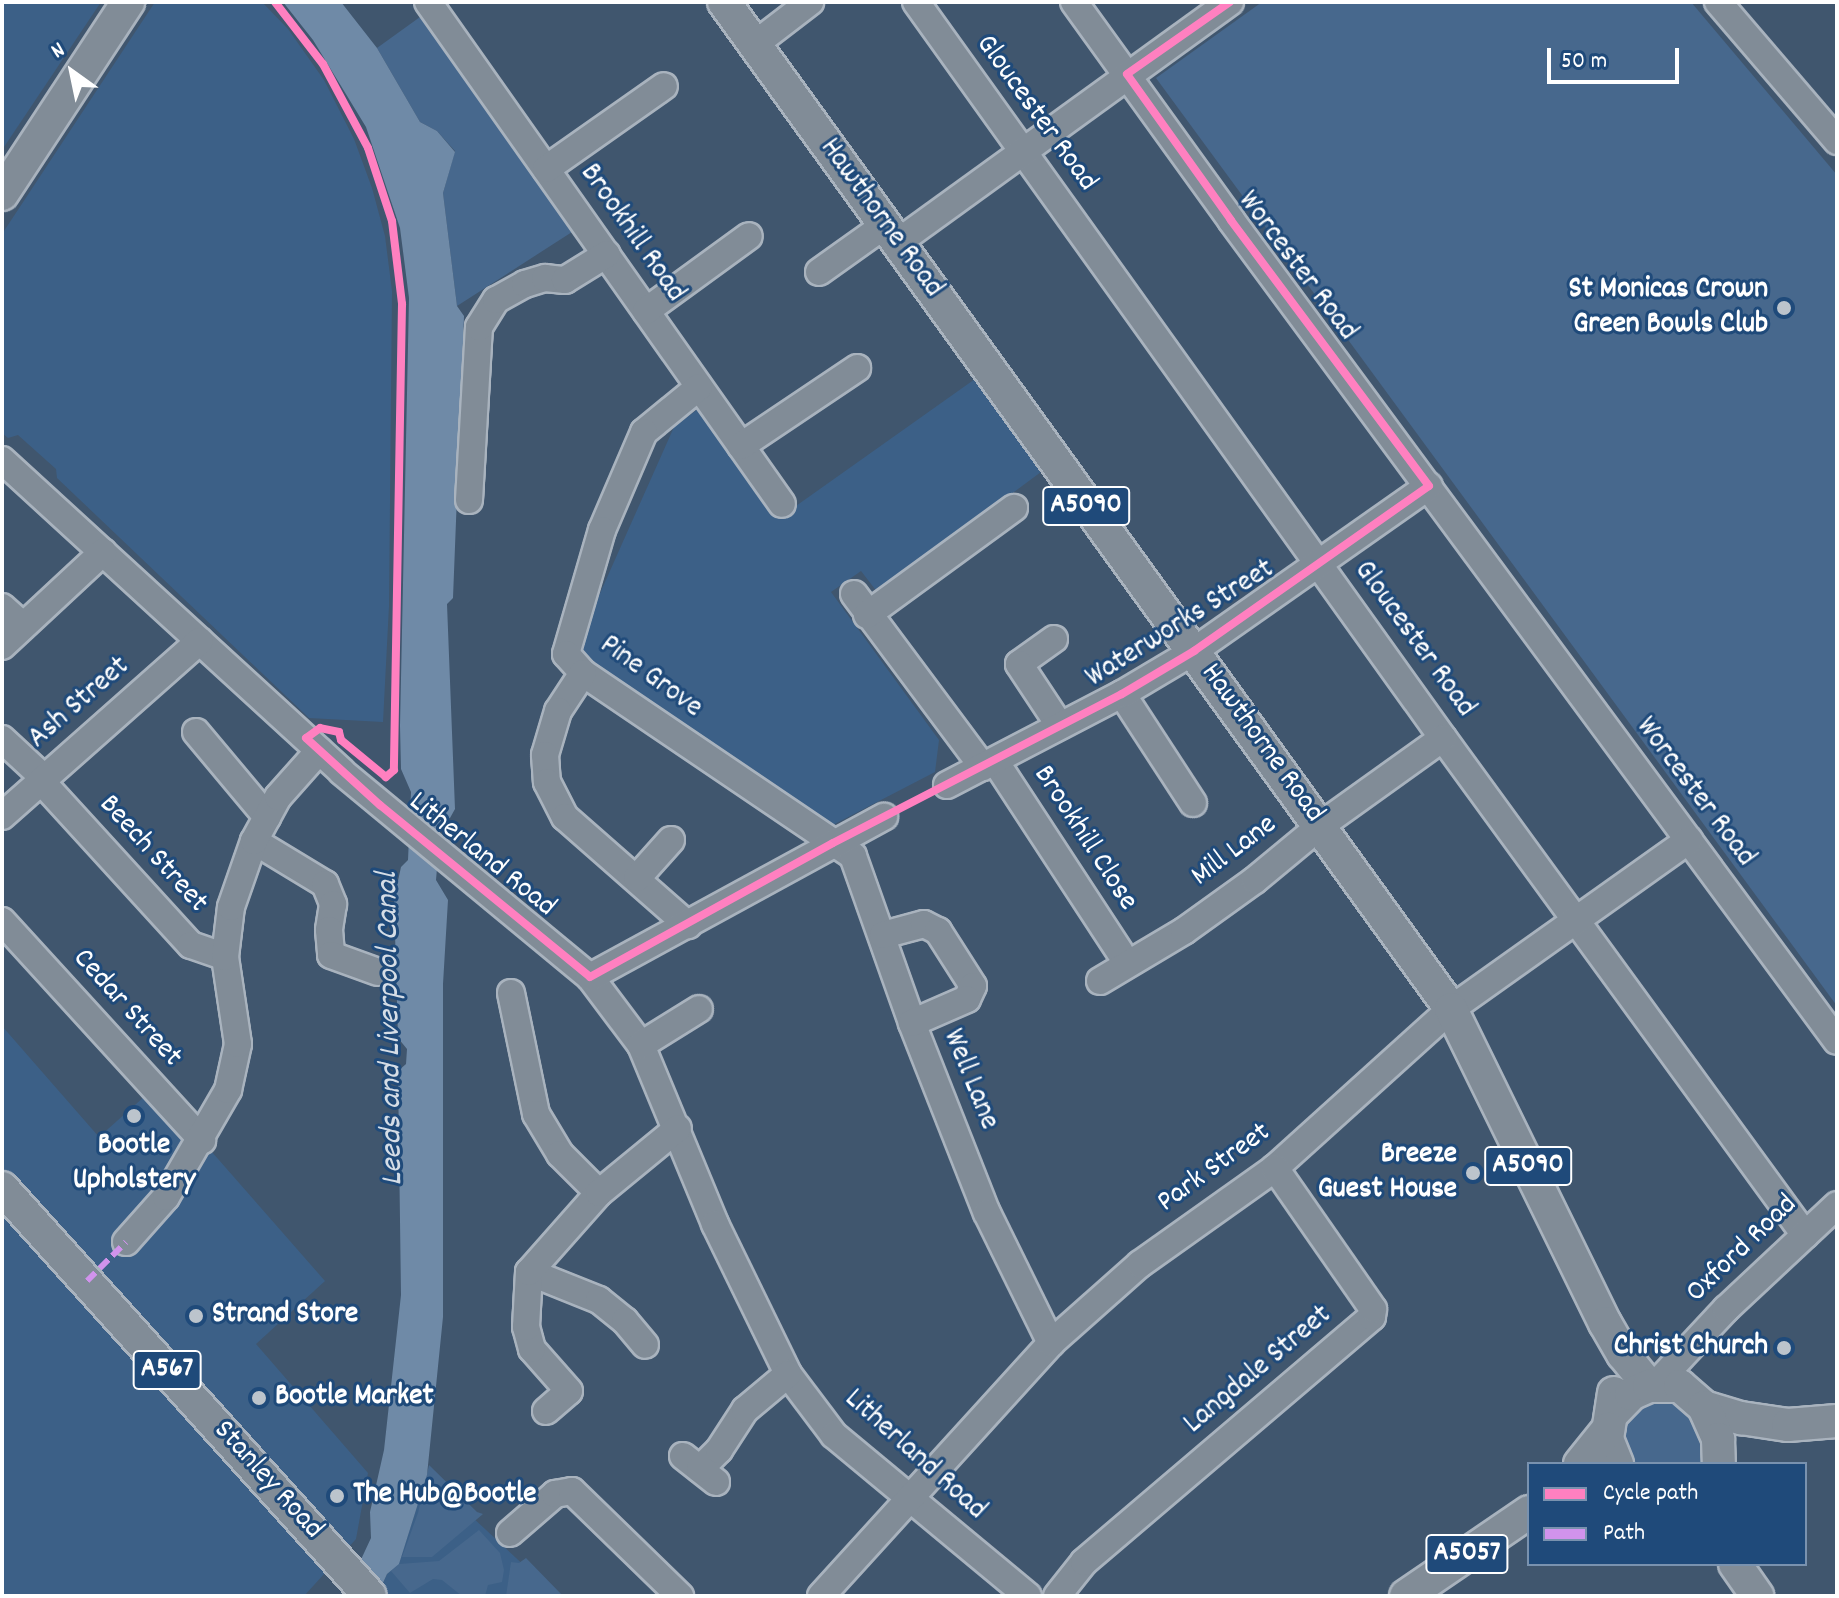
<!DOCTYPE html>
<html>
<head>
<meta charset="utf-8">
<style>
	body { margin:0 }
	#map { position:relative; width:1839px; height:1598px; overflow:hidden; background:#40566e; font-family:Dekko,sans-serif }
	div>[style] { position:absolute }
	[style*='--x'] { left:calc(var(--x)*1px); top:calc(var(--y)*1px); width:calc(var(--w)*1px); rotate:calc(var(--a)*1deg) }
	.built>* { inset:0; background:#3c6087 }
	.green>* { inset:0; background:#47688d }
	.water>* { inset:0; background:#6f8aa7 }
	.roads { filter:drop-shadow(2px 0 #a9b3be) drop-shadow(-2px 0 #a9b3be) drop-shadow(0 2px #a9b3be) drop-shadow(0 -2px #a9b3be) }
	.minor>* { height:26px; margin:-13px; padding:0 13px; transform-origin:13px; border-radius:13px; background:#818c97 }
	.major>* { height:32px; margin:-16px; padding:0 16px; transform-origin:16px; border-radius:16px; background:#818c97 }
	.quiet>* { height:6px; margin-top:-3px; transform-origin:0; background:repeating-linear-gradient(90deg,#d193ec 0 12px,transparent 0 18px) }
	.cycleway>* { height:8px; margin:-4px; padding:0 4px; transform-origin:4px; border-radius:4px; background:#ff80c0 }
	.dots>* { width:22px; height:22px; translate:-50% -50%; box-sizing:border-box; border:4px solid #1f4a7a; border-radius:50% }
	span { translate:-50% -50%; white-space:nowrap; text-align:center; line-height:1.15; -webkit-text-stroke:6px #1f4a7a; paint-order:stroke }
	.shield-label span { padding:2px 6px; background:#1f4a7a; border:2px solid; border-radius:6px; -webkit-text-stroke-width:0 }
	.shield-label { font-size:28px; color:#fff; font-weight:700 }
	.street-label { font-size:30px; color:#fff }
	.poi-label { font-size:30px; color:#fff; font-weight:700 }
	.right { translate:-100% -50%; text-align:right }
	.left { translate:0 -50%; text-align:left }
	.water-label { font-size:32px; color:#d5dde6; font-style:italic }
	.frame { position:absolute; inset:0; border:4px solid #fff; pointer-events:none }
	.legend { position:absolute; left:1527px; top:1462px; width:280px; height:104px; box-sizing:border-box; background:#1f4a7a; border:2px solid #7992af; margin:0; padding:10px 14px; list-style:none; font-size:24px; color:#fff }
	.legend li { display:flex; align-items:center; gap:16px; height:40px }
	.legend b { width:40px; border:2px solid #7992af }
	.north { position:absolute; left:32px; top:32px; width:80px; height:80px; -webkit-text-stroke:6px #1f4a7a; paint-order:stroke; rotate:327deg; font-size:22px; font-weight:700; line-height:32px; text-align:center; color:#fff }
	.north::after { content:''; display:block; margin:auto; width:28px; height:36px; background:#fff; clip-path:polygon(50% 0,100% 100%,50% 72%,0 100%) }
	.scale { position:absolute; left:1547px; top:48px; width:132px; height:36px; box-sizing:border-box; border:4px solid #fff; border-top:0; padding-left:10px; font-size:24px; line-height:28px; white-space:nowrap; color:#fff; -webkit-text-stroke:6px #1f4a7a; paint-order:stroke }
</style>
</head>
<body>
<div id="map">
	<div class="built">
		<div style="clip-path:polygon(2px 2px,101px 2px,2px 150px)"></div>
		<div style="clip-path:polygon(155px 2px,262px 2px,288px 29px,324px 80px,354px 139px,372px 188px,385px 236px,392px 291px,389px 606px,383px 722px,309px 718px,57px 478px,56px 469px,18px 435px,8px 438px,2px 433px,2px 234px)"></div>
		<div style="clip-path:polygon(975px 379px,1041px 472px,878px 593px,861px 571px,831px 592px,939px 740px,935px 772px,827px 828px,583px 661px,577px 645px,674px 427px,698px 409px,779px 518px)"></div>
		<div style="clip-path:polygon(2px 1026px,99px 1137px,145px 1096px,190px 1127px,325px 1281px,256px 1344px,368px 1473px,356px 1539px,304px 1596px,2px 1596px)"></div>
		<div style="clip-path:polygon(427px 1475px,557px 1596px,377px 1596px,387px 1574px,399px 1563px)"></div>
	</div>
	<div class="green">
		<div style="clip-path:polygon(1262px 2px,1691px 2px,1837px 175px,1837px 1006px,1156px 78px)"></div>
		<div style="clip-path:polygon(420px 17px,572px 232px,457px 306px,443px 193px,455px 151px,437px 131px,420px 122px,377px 48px)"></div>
		<div style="clip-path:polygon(1678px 1401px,1701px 1427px,1705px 1464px,1631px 1462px,1620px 1429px,1637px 1402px)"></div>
		<div style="clip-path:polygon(429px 1465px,477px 1512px,483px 1514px,432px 1557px,402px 1557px,418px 1513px)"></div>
		<div style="clip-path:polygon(479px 1530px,500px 1553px,504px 1570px,502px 1582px,488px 1585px,485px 1596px,462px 1596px,442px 1580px,433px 1579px,410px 1593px,391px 1571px,399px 1564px,439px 1561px)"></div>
		<div style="clip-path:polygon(526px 1558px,563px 1596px,506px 1596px,511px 1562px,519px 1563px)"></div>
	</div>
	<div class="water">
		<div style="clip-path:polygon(283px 2px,341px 2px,377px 48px,420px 122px,437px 131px,455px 152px,443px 193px,457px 306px,464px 316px,453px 598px,447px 604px,455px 809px,450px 818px,441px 822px,436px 880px,448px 900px,443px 984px,443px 1317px,427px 1475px,399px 1564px,387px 1574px,377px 1596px,344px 1596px,371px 1538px,370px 1512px,384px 1450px,401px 1295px,398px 1071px,406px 1064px,407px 1049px,398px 1038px,394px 899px,401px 867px,408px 860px,411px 792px,401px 769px,400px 726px,409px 298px,400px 228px,366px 127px,313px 40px)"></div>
	</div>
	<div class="roads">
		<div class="minor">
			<div style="--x:428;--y:2;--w:614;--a:54.81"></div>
			<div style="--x:916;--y:2;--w:905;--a:54.4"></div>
			<div style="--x:1443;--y:738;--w:615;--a:53.93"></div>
			<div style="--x:1074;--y:2;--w:269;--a:54.2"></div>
			<div style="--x:1231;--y:220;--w:1020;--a:53.57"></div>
			<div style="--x:1718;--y:2;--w:183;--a:49.4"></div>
			<div style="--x:754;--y:45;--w:71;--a:-37.5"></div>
			<div style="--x:546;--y:169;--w:144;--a:-35.1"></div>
			<div style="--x:897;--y:243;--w:411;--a:-35.9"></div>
			<div style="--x:819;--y:272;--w:81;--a:-35.5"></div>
			<div style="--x:646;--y:311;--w:127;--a:-36.1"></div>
			<div style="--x:699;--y:387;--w:71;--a:140.7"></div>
			<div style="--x:644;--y:432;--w:107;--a:113.2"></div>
			<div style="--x:602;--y:530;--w:129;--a:106.2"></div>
			<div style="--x:566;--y:654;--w:25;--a:48"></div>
			<div style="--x:583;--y:673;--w:326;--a:34.1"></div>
			<div style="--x:853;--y:856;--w:177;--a:70.5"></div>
			<div style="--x:912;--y:1023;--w:204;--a:68.5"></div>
			<div style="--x:987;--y:1213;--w:145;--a:63.8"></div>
			<div style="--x:741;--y:446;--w:140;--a:-33.9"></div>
			<div style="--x:2;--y:460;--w:461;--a:42.5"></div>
			<div style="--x:342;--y:772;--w:322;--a:39.6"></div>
			<div style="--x:590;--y:977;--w:85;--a:53.1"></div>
			<div style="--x:641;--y:1045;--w:194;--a:67.5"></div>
			<div style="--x:715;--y:1224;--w:167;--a:64"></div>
			<div style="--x:788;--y:1374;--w:76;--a:53"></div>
			<div style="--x:834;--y:1435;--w:252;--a:39.7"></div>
			<div style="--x:469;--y:500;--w:173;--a:-86.7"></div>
			<div style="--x:479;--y:327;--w:32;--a:-58"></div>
			<div style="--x:496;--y:300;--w:33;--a:-29"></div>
			<div style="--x:525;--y:284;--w:21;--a:-17"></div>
			<div style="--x:545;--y:278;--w:20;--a:6"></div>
			<div style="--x:565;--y:280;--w:49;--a:-31.8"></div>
			<div style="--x:854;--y:594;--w:216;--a:53.3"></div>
			<div style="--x:2;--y:607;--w:28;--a:42"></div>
			<div style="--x:867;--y:615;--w:182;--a:-36.1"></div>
			<div style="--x:1054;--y:639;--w:43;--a:144.5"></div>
			<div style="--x:1019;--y:664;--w:74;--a:56.5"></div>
			<div style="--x:2;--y:646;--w:138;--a:-42.9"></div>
			<div style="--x:583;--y:673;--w:45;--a:123.3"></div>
			<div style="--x:558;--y:711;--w:46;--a:106.5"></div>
			<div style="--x:545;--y:755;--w:27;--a:86"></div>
			<div style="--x:547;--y:782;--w:39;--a:63"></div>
			<div style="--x:565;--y:817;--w:164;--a:41.3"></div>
			<div style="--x:1122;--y:694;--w:130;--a:56.9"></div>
			<div style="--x:196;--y:732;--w:111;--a:50.1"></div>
			<div style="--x:2;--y:739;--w:57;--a:42.9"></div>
			<div style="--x:995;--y:761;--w:228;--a:56.8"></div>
			<div style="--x:41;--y:781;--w:222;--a:47.6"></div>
			<div style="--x:191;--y:945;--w:36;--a:19"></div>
			<div style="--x:947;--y:785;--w:197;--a:-27.5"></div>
			<div style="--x:1122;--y:694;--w:84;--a:-30.8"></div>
			<div style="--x:1194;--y:651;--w:287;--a:-35.1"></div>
			<div style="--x:2;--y:816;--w:264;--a:-41.5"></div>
			<div style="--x:254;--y:841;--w:83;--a:31.2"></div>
			<div style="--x:325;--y:884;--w:22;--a:68"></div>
			<div style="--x:333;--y:904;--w:26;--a:99"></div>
			<div style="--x:329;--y:930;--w:25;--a:85"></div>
			<div style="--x:331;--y:955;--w:50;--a:19.9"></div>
			<div style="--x:637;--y:878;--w:51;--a:-48.2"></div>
			<div style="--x:2;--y:921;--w:297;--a:47.6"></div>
			<div style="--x:883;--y:935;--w:42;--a:-15"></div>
			<div style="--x:924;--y:924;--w:16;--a:27"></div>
			<div style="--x:938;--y:931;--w:65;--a:57.5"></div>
			<div style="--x:973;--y:986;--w:14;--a:115"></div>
			<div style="--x:967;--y:999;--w:60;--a:156.4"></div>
			<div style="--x:590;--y:977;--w:335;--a:-28.6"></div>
			<div style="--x:1100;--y:981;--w:98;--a:-30.8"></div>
			<div style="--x:1184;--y:931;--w:87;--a:-35.7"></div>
			<div style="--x:1255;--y:880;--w:85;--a:-39.7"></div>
			<div style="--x:1320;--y:826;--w:151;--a:-35.6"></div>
			<div style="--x:511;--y:993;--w:124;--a:78.3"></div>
			<div style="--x:536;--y:1114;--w:47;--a:59"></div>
			<div style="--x:560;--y:1154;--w:55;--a:45"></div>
			<div style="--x:641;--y:1045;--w:68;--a:-31.8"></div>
			<div style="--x:126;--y:1242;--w:60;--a:-48.4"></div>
			<div style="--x:166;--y:1197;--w:124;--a:-59.9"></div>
			<div style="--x:228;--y:1090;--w:47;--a:-77.7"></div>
			<div style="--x:238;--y:1044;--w:88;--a:-98.5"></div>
			<div style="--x:225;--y:957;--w:50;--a:-83.2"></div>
			<div style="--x:231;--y:907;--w:70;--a:-70.8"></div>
			<div style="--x:254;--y:841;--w:50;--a:-61.4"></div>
			<div style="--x:278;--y:797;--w:62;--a:-48.3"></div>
			<div style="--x:529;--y:1272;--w:75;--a:21.8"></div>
			<div style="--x:599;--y:1300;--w:33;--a:39"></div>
			<div style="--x:625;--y:1321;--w:31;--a:50"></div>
			<div style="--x:1656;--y:1384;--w:103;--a:-47"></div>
			<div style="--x:1726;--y:1309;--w:152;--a:-43.1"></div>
			<div style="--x:546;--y:1411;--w:30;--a:-41"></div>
			<div style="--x:569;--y:1391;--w:56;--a:-131.4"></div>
			<div style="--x:532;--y:1349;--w:23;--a:-105"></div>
			<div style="--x:526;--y:1327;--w:55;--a:-86.9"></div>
			<div style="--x:529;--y:1272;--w:106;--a:-48.5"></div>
			<div style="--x:599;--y:1193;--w:102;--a:-39.4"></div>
			<div style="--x:683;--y:1456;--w:42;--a:38.2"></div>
			<div style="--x:700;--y:1469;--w:27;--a:-45"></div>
			<div style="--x:719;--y:1450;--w:48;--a:-57"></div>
			<div style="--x:745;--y:1410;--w:56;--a:-39.9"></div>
			<div style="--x:510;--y:1533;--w:60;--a:-40.9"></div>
			<div style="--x:555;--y:1494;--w:17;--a:-10"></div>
			<div style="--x:572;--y:1491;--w:151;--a:44.2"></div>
			<div style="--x:821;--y:1596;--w:342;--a:-47.7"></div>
			<div style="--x:1051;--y:1343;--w:119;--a:-41.6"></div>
			<div style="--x:1140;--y:1264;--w:166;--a:-35.4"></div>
			<div style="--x:1275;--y:1168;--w:237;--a:-42.1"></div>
			<div style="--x:1451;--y:1009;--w:292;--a:-35.4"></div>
			<div style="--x:1057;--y:1596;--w:43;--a:-51.5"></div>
			<div style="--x:1084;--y:1562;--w:378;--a:-40.4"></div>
			<div style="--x:1372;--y:1317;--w:8;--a:-83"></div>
			<div style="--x:1373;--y:1309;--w:172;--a:-124.8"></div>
		</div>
		<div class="major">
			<div style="--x:724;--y:2;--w:1242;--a:54.17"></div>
			<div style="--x:1451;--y:1009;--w:350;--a:63.9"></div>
			<div style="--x:1605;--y:1323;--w:36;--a:60"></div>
			<div style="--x:1623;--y:1354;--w:41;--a:50.9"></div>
			<div style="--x:2;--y:194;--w:230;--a:-56.7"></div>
			<div style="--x:2;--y:1188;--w:549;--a:47.95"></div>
			<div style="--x:1614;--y:1393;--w:47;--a:98.7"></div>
			<div style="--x:1607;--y:1439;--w:27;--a:68"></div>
			<div style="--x:1704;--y:1407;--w:39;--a:17"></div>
			<div style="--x:1741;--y:1418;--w:48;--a:8.5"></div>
			<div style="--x:1788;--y:1425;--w:49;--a:-4.7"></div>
			<div style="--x:1611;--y:1415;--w:29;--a:-46"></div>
			<div style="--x:1631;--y:1394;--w:20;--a:-24"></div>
			<div style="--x:1649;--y:1386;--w:31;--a:0"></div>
			<div style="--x:1680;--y:1386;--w:32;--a:41"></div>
			<div style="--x:1704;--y:1407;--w:35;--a:66"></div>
			<div style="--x:1718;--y:1439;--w:25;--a:88"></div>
			<div style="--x:1580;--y:1464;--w:45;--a:-51.3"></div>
			<div style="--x:1735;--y:1564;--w:39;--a:55"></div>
			<div style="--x:1406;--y:1596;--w:149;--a:-34.3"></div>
		</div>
	</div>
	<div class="quiet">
		<div style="--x:87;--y:1281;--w:55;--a:-45"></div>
	</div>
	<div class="cycleway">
		<div style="--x:275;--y:2;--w:78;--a:52.3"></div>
		<div style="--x:323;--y:64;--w:95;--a:61.8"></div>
		<div style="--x:368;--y:148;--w:77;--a:71.8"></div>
		<div style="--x:392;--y:221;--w:84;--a:83.1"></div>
		<div style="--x:402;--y:304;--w:466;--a:91"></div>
		<div style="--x:394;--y:770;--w:11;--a:139"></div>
		<div style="--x:386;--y:777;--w:58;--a:-140.6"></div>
		<div style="--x:341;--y:740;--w:8;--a:-104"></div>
		<div style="--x:339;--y:732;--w:19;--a:-168"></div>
		<div style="--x:320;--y:728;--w:17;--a:144"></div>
		<div style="--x:306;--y:738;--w:100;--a:42.2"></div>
		<div style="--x:380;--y:805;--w:271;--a:39.3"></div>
		<div style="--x:590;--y:977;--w:277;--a:-28.9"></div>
		<div style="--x:833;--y:843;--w:325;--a:-27.3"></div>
		<div style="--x:1122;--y:694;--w:84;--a:-30.8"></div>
		<div style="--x:1194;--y:651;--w:287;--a:-35.1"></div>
		<div style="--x:1429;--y:486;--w:332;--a:-126.7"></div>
		<div style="--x:1231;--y:220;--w:179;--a:-125.5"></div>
		<div style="--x:1127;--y:74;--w:126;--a:-35"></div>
	</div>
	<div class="dots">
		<div style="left:1784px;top:308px;background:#bcc4cc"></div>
		<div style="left:134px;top:1116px;background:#bcc4cc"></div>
		<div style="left:1473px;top:1173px;background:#bcc4cc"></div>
		<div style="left:196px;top:1316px;background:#bcc4cc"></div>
		<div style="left:1784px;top:1348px;background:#bcc4cc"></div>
		<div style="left:259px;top:1398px;background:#bcc4cc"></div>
		<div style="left:337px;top:1496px;background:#bcc4cc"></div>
	</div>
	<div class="shield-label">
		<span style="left:1086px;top:506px">A5090</span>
		<span style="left:1528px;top:1166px">A5090</span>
		<span style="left:167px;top:1370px">A567</span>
		<span style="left:1467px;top:1554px">A5057</span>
	</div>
	<div class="street-label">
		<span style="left:1035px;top:114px;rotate:54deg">Gloucester Road</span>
		<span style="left:880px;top:219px;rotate:54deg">Hawthorne Road</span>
		<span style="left:631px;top:234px;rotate:55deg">Brookhill Road</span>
		<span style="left:1296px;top:267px;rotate:53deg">Worcester Road</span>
		<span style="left:1181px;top:625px;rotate:-32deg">Waterworks Street</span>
		<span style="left:1413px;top:640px;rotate:54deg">Gloucester Road</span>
		<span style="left:650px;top:678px;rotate:36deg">Pine Grove</span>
		<span style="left:80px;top:704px;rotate:-41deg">Ash Street</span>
		<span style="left:1261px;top:744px;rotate:54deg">Hawthorne Road</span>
		<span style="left:1694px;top:793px;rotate:53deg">Worcester Road</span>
		<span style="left:1084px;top:839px;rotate:57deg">Brookhill Close</span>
		<span style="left:1235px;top:852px;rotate:-37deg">Mill Lane</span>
		<span style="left:152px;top:855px;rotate:48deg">Beech Street</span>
		<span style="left:481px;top:856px;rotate:39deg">Litherland Road</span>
		<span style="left:126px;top:1009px;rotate:48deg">Cedar Street</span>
		<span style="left:969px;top:1080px;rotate:68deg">Well Lane</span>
		<span style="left:1215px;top:1169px;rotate:-36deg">Park Street</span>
		<span style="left:1743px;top:1250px;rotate:-44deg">Oxford Road</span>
		<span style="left:1259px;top:1371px;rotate:-40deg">Langdale Street</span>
		<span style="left:914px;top:1456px;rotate:42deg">Litherland Road</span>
		<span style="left:267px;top:1481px;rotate:48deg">Stanley Road</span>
	</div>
	<div class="poi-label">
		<span class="right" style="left:1768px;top:308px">St Monicas Crown<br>Green Bowls Club</span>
		<span style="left:134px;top:1164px">Bootle<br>Upholstery</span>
		<span class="right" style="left:1457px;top:1173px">Breeze<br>Guest House</span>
		<span class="left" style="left:212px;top:1316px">Strand Store</span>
		<span class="right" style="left:1768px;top:1348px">Christ Church</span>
		<span class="left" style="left:275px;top:1398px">Bootle Market</span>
		<span class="left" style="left:353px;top:1496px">The Hub@Bootle</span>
	</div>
	<div class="water-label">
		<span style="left:392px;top:1029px;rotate:-91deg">Leeds and Liverpool Canal</span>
	</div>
	<div class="frame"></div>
	<ul class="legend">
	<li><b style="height:10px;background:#ff80c0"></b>Cycle path</li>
	<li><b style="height:10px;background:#d193ec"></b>Path</li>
	</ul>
	<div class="north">N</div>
	<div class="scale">50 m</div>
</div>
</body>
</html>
